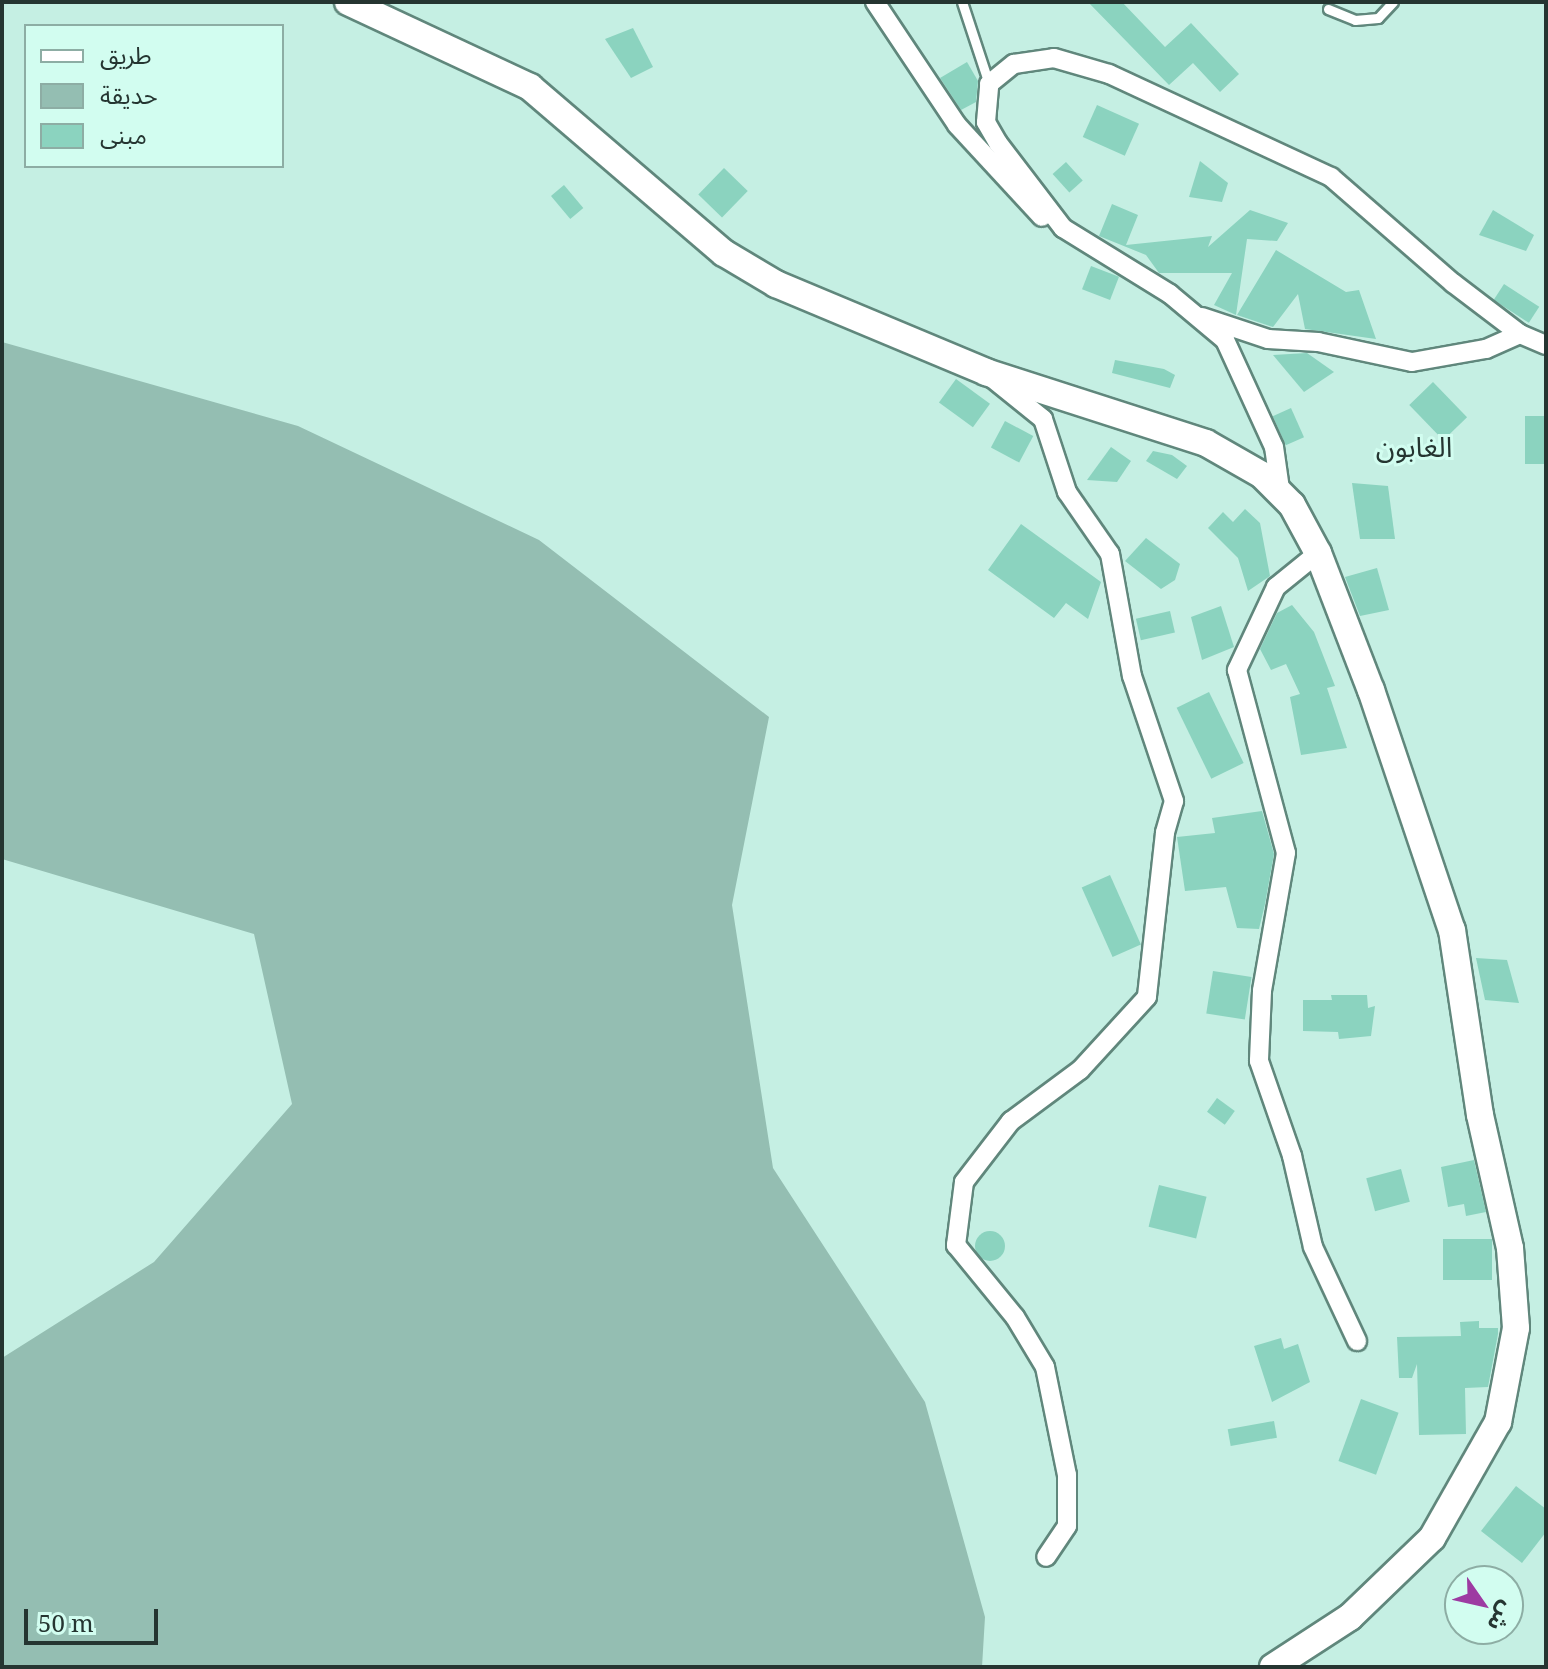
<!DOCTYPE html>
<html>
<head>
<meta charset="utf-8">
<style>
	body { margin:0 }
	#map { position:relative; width:1548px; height:1669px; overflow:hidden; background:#c5efe3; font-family:"Noto Serif","Noto Sans Arabic",serif }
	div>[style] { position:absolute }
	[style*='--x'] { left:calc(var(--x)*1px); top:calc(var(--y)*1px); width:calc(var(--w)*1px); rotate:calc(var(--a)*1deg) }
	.green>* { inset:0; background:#94beb2 }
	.building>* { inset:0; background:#8bd3bf; transform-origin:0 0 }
	.round { border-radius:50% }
	.roads { filter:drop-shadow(2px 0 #60877c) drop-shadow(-2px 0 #60877c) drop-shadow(0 2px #60877c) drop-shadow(0 -2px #60877c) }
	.service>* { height:9px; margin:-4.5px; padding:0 4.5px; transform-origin:4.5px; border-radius:4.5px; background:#fff }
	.minor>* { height:18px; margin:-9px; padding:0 9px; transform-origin:9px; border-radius:9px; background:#fff }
	.secondary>* { height:26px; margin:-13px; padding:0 13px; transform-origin:13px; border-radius:13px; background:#fff }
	span { translate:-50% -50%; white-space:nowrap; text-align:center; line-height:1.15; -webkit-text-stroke:6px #d2fdf0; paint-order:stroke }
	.quarter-label { font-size:28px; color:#253531 }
	.frame { position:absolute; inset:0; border:4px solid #253531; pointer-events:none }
	.legend { position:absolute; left:24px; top:24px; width:260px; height:144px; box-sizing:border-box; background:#d2fdf0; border:2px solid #8dada4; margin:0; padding:10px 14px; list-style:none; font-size:24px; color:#253531 }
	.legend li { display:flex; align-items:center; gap:16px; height:40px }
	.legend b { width:40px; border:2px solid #8dada4 }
	.north { position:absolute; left:1444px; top:1565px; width:80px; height:80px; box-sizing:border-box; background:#d2fdf0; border:2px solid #8dada4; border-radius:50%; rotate:124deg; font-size:22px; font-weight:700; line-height:32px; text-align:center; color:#253531 }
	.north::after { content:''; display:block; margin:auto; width:28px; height:36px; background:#9d3ba2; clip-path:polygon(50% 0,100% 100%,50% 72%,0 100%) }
	.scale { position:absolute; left:24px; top:1609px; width:134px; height:36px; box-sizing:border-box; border:4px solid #253531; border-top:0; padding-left:10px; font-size:24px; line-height:28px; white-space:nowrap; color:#253531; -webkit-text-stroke:6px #d2fdf0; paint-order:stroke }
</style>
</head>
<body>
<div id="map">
	<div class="green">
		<div style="clip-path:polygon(2px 342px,298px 426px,539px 540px,769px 717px,732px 905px,773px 1168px,925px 1402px,985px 1617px,982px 1667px,2px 1667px,2px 1358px,154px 1262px,292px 1104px,254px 934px,2px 859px)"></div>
	</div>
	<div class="building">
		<div style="clip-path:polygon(1088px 2px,1122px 2px,1165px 47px,1191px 23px,1239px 74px,1220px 92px,1193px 63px,1169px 85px)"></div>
		<div style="clip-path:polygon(633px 28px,653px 67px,631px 78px,605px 39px)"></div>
		<div style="clip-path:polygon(967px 62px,978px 81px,976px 102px,961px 110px,940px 78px)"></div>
		<div style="left:1097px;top:105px;width:46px;height:35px;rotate:24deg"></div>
		<div style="clip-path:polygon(1200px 161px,1228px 183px,1222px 202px,1189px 197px)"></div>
		<div style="left:1066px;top:162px;width:25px;height:18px;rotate:48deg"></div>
		<div style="left:724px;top:168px;width:33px;height:37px;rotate:44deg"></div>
		<div style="left:564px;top:185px;width:30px;height:17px;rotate:50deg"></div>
		<div style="clip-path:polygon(1112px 204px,1138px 215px,1126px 245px,1212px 236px,1208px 247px,1250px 210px,1288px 223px,1277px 241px,1247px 239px,1236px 315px,1214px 305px,1232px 273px,1159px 273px,1146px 255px,1099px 236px)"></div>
		<div style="clip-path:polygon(1493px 210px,1534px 235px,1526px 251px,1479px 235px)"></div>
		<div style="clip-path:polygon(1276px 250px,1346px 292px,1359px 290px,1376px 339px,1305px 329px,1298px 294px,1273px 327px,1237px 315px)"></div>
		<div style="left:1091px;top:266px;width:30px;height:25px;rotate:21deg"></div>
		<div style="left:1504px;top:284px;width:42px;height:19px;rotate:33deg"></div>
		<div style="clip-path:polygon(1307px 353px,1334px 372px,1304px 392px,1273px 355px)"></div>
		<div style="clip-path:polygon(1115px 360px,1164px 369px,1175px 375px,1170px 388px,1112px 373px)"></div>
		<div style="left:956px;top:379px;width:42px;height:29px;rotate:36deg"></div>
		<div style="left:1433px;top:382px;width:49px;height:33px;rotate:46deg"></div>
		<div style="left:1291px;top:408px;width:32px;height:20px;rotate:66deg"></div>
		<div style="left:1525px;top:416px;width:21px;height:48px"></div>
		<div style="left:1005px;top:421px;width:32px;height:30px;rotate:28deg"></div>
		<div style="clip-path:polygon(1111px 447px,1131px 461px,1117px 482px,1087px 480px)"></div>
		<div style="clip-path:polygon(1153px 451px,1172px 455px,1187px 466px,1177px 479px,1146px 461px)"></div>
		<div style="clip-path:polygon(1352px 483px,1388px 486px,1395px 539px,1360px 539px)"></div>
		<div style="clip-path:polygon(1245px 509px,1260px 523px,1270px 576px,1248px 591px,1238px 558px,1208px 528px,1223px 512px,1233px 522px)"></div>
		<div style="clip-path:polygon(1021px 524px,1101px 582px,1088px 619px,1066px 603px,1054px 618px,988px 570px)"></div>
		<div style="clip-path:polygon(1146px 538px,1180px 564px,1175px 580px,1161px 589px,1125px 561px)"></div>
		<div style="clip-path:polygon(1377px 568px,1389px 610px,1360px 616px,1345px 577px)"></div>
		<div style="clip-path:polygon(1292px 605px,1314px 632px,1335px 686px,1327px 688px,1347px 748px,1301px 755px,1290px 697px,1300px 694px,1286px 664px,1271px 670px,1260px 649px,1277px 613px)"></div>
		<div style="clip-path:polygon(1221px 606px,1234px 647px,1202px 660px,1191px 617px)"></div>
		<div style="left:1170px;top:611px;width:22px;height:35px;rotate:77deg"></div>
		<div style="left:1209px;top:692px;width:79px;height:36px;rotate:64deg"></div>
		<div style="clip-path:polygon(1262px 811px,1274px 854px,1265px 904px,1259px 929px,1237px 928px,1226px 887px,1185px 891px,1177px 837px,1215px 833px,1212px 818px)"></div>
		<div style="left:1110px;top:875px;width:76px;height:31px;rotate:66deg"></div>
		<div style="clip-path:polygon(1476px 958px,1507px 960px,1519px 1003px,1485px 1000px)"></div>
		<div style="left:1213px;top:971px;width:39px;height:43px;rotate:9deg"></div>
		<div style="clip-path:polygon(1331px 995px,1367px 995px,1368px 1008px,1375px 1006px,1371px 1036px,1339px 1039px,1338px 1032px,1303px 1031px,1303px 1000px,1332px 1000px)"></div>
		<div style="left:1217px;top:1098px;width:22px;height:17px;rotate:36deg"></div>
		<div style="clip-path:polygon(1474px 1160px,1486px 1212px,1466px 1216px,1464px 1204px,1448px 1207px,1441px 1167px)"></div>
		<div style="left:1401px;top:1169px;width:34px;height:36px;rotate:75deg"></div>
		<div style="left:1159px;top:1185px;width:49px;height:43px;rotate:14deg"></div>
		<div class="round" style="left:975px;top:1231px;width:30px;height:30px"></div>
		<div style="left:1443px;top:1239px;width:49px;height:41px"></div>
		<div style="clip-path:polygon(1479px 1321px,1479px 1328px,1498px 1328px,1498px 1334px,1488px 1387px,1465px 1388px,1466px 1434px,1419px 1435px,1417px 1364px,1412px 1378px,1399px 1378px,1397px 1337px,1461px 1336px,1460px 1322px)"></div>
		<div style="clip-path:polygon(1281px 1338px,1284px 1349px,1298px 1344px,1310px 1382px,1272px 1402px,1254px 1346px)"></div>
		<div style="left:1361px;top:1399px;width:40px;height:66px;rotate:20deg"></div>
		<div style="left:1274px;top:1421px;width:17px;height:47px;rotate:80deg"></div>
		<div style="clip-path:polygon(1516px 1486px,1546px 1509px,1546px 1532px,1522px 1563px,1481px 1531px)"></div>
	</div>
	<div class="roads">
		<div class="service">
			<div style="--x:962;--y:2;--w:86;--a:71.8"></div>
			<div style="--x:1328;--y:9;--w:29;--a:22"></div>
			<div style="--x:1355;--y:20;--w:23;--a:-5"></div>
			<div style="--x:1378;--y:18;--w:22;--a:-47"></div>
		</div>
		<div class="minor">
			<div style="--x:875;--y:2;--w:148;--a:56.3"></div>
			<div style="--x:957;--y:125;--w:125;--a:47.3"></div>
			<div style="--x:1202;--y:317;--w:70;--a:18.4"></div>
			<div style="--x:1268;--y:339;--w:50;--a:3.4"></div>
			<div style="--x:1318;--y:342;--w:96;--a:12"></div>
			<div style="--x:1412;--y:362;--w:75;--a:-10"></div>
			<div style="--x:1486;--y:349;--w:37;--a:-24"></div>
			<div style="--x:987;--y:374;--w:72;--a:38.8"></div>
			<div style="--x:1043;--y:419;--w:77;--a:71.8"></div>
			<div style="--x:1067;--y:492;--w:75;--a:55.3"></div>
			<div style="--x:1110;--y:554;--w:124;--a:79.8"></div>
			<div style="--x:1132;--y:676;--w:132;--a:71.4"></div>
			<div style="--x:1174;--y:801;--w:33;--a:106"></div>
			<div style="--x:1165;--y:833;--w:165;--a:96.3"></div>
			<div style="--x:1147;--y:997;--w:99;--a:132.5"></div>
			<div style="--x:1080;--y:1070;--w:86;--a:143.5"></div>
			<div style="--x:1011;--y:1121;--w:77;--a:127.6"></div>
			<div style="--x:964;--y:1182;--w:64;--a:97.2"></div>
			<div style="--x:956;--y:1245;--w:93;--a:50.7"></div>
			<div style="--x:1015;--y:1317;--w:58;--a:59"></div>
			<div style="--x:1045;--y:1367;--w:110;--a:78.5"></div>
			<div style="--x:1067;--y:1475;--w:51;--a:90"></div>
			<div style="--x:1067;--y:1526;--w:37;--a:124"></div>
			<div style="--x:1280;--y:489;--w:42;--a:-98.1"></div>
			<div style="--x:1274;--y:447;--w:118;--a:-114.6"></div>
			<div style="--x:1225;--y:340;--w:72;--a:-140.1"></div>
			<div style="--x:1170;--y:294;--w:126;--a:-148.3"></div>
			<div style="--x:1063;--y:228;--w:107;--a:-127.4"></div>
			<div style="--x:998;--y:143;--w:24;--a:-120"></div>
			<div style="--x:986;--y:122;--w:38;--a:-85"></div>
			<div style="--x:989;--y:84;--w:32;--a:-39"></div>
			<div style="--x:1014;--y:64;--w:40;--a:-8.5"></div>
			<div style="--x:1054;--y:58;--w:57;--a:16.2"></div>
			<div style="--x:1109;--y:74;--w:245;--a:24.9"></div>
			<div style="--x:1331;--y:177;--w:162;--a:41"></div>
			<div style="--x:1453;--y:283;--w:84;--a:37.3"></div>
			<div style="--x:1520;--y:334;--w:28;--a:23"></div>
			<div style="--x:1318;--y:553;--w:54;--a:141"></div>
			<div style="--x:1276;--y:587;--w:92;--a:115.2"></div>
			<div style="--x:1237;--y:670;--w:189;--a:75"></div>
			<div style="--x:1286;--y:853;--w:140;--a:99.9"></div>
			<div style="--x:1262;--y:991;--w:70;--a:92.5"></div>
			<div style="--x:1259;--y:1061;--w:101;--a:70.8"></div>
			<div style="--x:1292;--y:1156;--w:93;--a:77"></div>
			<div style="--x:1313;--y:1247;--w:104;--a:64.9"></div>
		</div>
		<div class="secondary">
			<div style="--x:348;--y:2;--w:201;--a:25"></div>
			<div style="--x:530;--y:87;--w:255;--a:40.6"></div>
			<div style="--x:724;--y:253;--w:61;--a:30.8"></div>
			<div style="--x:776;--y:284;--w:228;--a:22.7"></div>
			<div style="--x:986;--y:372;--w:231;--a:17.9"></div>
			<div style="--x:1206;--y:443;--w:64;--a:29.7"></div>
			<div style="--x:1262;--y:475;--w:42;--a:45"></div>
			<div style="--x:1292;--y:505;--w:55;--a:61.6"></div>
			<div style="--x:1318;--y:553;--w:147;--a:68.9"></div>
			<div style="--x:1371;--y:690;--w:253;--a:71.4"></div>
			<div style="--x:1452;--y:930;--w:187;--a:81.4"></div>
			<div style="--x:1480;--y:1115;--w:136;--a:77.3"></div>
			<div style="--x:1510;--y:1248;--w:80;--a:85.7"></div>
			<div style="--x:1516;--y:1328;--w:96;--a:100.8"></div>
			<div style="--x:1498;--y:1422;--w:133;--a:119.6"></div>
			<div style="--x:1432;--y:1538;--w:114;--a:136.1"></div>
			<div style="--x:1350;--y:1617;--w:92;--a:147"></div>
		</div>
	</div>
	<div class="quarter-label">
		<span style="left:1414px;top:446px">الغابون</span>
	</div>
	<div class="frame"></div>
	<ul class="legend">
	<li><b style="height:10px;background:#fff"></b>طريق</li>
	<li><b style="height:22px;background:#94beb2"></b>حديقة</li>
	<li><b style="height:22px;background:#8bd3bf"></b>مبنى</li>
	</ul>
	<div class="north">ش</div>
	<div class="scale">50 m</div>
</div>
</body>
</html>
